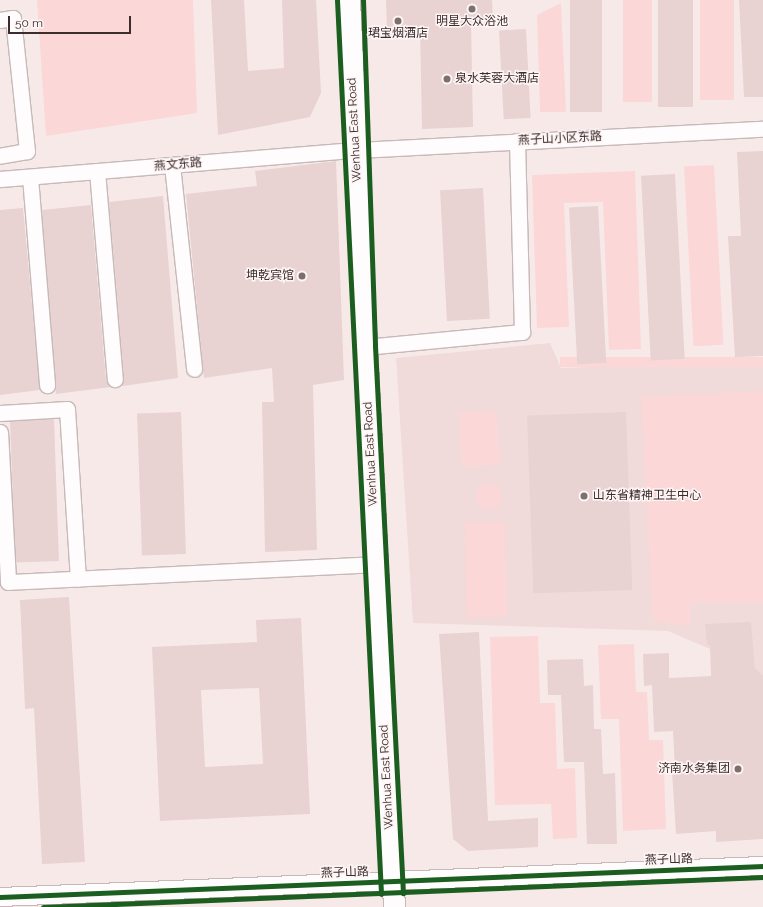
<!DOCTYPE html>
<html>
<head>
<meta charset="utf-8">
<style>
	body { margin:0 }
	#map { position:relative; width:763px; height:907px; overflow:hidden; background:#f8e9e9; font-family:Raleway,"Noto Sans SC",sans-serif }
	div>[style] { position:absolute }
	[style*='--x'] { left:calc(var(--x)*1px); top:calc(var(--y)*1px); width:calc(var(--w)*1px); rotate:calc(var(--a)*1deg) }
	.built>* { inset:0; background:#f1dada }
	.green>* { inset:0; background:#fbd7d8; transform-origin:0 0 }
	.round { border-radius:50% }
	.building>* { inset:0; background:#e8d2d2; transform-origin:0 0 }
	.roads { filter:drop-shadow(1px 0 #c7b9b9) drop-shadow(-1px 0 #c7b9b9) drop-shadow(0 1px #c7b9b9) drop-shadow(0 -1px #c7b9b9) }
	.minor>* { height:15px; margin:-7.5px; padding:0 7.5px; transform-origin:7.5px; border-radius:7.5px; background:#fefcfc }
	.tertiary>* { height:18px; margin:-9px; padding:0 9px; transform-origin:9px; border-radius:9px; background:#fefcfc }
	.secondary>* { height:21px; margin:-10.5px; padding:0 10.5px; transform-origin:10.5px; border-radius:10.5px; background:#fefcfc }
	.cycleway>* { height:5px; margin:-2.5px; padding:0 2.5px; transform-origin:2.5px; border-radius:2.5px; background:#1b5e20 }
	.dots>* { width:11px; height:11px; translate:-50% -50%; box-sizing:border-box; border:2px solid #fef5f5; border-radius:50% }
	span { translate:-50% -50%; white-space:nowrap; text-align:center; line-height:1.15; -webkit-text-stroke:3px #fef5f5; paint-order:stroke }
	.poi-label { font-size:12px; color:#3c2c2c }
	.left { translate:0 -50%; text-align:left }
	.right { translate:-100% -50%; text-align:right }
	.street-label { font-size:12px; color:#3c2c2c }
	.scale { position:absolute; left:8px; top:16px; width:123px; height:18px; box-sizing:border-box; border:2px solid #3c2c2c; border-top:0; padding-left:5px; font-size:12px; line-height:14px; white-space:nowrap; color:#3c2c2c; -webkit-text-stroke:3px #fef5f5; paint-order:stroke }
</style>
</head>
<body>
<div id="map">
	<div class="built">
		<div style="clip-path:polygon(550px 343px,561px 368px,763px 361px,763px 698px,710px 649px,668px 631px,413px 623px,396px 358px)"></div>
	</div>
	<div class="green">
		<div style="clip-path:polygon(37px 0,193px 0,197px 113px,46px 136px)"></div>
		<div style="left:623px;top:0;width:29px;height:102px"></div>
		<div style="left:700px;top:0;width:34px;height:100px"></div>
		<div style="clip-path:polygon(561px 3px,566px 112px,540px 112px,537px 15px)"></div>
		<div style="left:714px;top:165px;width:180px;height:30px;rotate:87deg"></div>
		<div style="clip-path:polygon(635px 171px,641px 349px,609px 350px,603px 202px,564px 203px,569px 327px,537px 328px,532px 175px)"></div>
		<div style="left:763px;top:357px;width:10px;height:203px;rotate:90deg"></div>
		<div style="clip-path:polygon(763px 391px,763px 604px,760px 602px,690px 602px,690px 626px,653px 621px,641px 397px)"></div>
		<div style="left:497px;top:411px;width:54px;height:38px;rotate:87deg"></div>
		<div class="round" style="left:476px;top:484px;width:26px;height:26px"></div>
		<div style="left:505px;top:522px;width:95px;height:40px;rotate:89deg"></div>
		<div style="clip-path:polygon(538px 636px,540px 703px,555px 703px,557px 769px,575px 768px,577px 838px,553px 839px,551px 804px,495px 805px,490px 637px)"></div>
		<div style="clip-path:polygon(634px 644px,636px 692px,647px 692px,649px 740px,663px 740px,666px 829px,623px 831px,619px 719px,601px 719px,598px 645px)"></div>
	</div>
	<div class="building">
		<div style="clip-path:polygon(211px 0,244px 0,248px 71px,284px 68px,282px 0,316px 0,321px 93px,310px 117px,218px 135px)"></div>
		<div style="clip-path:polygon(386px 0,492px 0,493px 18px,471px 21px,473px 127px,422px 129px,420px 27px,387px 29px)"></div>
		<div style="left:570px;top:0;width:32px;height:112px"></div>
		<div style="left:658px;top:0;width:35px;height:107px"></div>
		<div style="clip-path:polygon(739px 0,763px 0,763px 97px,744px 97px)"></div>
		<div style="left:526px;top:29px;width:89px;height:27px;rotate:87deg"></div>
		<div style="clip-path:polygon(763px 151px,763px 356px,735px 357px,728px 236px,741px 236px,737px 152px)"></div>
		<div style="clip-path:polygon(336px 161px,344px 380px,313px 385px,317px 550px,265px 552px,262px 402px,274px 402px,272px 368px,204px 378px,186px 194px,257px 186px,255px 171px)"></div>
		<div style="left:675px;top:174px;width:185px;height:34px;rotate:87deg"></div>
		<div style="left:483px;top:188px;width:131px;height:43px;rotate:87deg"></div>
		<div style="clip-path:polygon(163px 196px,178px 378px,123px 386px,121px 385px,124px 378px,109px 202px)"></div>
		<div style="clip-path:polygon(91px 205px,106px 380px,111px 387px,56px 394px,42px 210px)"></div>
		<div style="left:598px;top:206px;width:157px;height:29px;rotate:87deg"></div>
		<div style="clip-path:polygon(23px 208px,40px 390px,0 395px,0 210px)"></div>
		<div style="left:181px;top:412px;width:142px;height:44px;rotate:88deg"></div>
		<div style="left:626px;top:412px;width:178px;height:99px;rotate:88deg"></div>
		<div style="left:54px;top:419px;width:142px;height:44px;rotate:88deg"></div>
		<div style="clip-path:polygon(69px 597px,85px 862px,42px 864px,34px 708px,25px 709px,20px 600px)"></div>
		<div style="clip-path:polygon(evenodd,301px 618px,310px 814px,160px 821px,152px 647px,257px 642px,256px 620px,301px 618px,259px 688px,263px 764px,205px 767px,201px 690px,259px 688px)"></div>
		<div style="clip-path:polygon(751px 622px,755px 668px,763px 676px,763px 839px,716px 842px,716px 831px,676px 834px,672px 772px,675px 772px,673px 731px,654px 732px,652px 685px,644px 686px,643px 654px,669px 653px,669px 678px,711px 676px,710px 646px,707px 644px,705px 624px)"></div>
		<div style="clip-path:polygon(479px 632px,488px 821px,538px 818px,538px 847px,468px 851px,453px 839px,439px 634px)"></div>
		<div style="clip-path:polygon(583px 659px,584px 686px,593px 685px,594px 729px,601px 729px,603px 774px,615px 773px,617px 844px,587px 844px,584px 762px,564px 762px,561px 695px,548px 695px,547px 660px)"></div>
	</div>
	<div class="roads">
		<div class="minor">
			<div style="--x:0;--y:20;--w:13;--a:-9"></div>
			<div style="--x:13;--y:18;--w:134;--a:84"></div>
			<div style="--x:27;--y:151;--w:27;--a:170"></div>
			<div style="--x:172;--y:165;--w:205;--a:83.8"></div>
			<div style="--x:97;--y:171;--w:209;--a:85.1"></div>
			<div style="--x:30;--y:177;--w:209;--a:85.3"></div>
			<div style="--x:0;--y:179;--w:357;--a:-4.7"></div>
			<div style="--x:356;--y:150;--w:408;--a:-3"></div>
			<div style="--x:365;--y:347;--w:158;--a:-5.5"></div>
			<div style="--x:522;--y:332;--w:191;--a:-91.5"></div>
			<div style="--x:0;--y:413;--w:67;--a:-3.4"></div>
			<div style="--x:67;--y:409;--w:170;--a:86.3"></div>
			<div style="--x:0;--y:432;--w:150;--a:86.9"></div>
			<div style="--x:8;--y:582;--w:368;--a:-2.8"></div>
		</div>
		<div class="tertiary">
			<div style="--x:0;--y:897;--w:764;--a:-2.33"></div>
		</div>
		<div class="secondary">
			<div style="--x:349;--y:0;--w:908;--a:87.16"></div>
		</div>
	</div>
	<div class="cycleway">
		<div style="--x:337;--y:0;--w:895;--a:87.18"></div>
		<div style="--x:363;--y:0;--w:346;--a:88"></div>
		<div style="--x:375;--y:346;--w:548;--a:87.07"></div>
		<div style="--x:0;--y:897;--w:764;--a:-2.33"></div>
		<div style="--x:43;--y:907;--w:721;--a:-2.39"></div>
	</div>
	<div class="dots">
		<div style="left:472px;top:9px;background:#7e6e6e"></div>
		<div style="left:398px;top:21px;background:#7e6e6e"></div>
		<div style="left:447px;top:79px;background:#7e6e6e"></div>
		<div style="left:302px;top:276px;background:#7e6e6e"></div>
		<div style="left:584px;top:496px;background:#7e6e6e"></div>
		<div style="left:738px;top:769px;background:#7e6e6e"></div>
	</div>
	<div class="poi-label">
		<span style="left:472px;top:22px">明星大众浴池</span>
		<span style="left:398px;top:34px">珺宝烟酒店</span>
		<span class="left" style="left:455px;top:79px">泉水芙蓉大酒店</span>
		<span class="right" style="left:294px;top:276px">坤乾宾馆</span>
		<span class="left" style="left:593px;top:496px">山东省精神卫生中心</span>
		<span class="right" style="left:730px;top:769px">济南水务集团</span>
	</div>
	<div class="street-label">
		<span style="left:355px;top:130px;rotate:-93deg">Wenhua East Road</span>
		<span style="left:560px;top:139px;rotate:-3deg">燕子山小区东路</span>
		<span style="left:178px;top:165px;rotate:-5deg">燕文东路</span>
		<span style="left:371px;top:454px;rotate:-93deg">Wenhua East Road</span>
		<span style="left:387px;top:777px;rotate:-93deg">Wenhua East Road</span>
		<span style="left:669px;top:860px;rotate:-2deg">燕子山路</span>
		<span style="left:345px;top:873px;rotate:-2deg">燕子山路</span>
	</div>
	<div class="scale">50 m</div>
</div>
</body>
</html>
